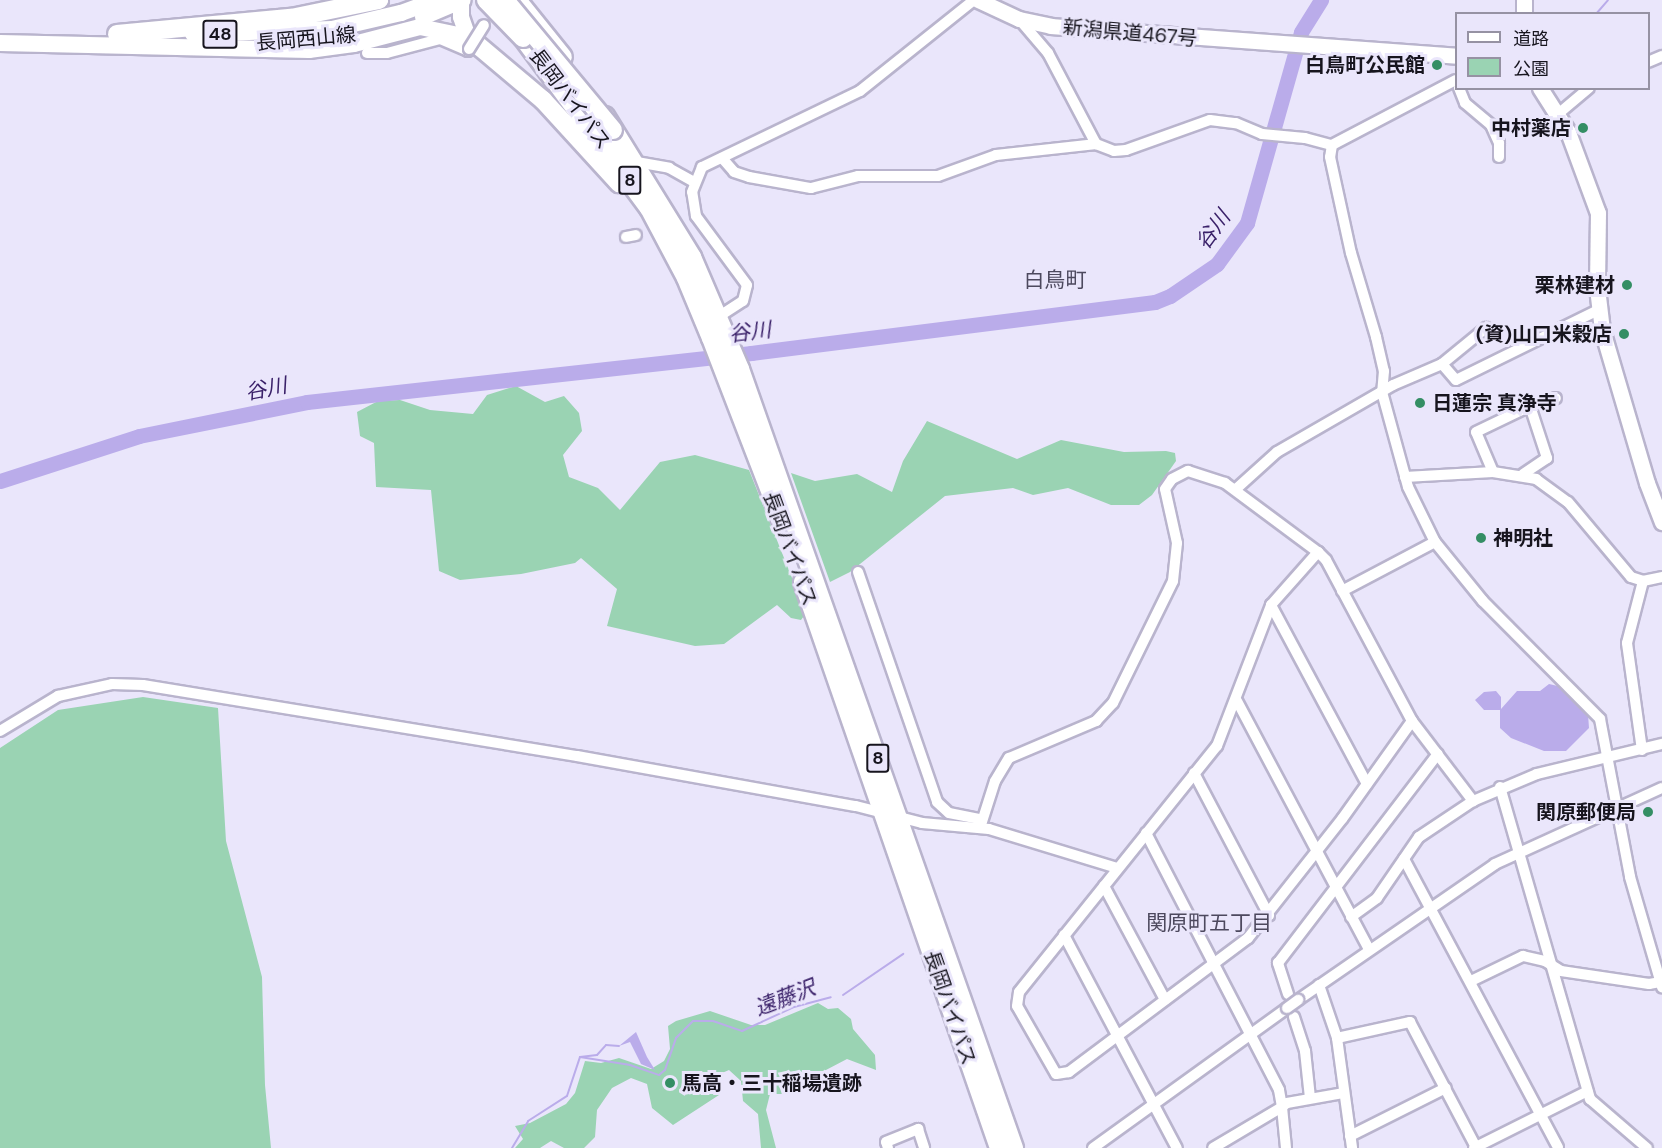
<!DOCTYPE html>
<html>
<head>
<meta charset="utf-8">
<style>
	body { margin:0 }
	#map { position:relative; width:1662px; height:1148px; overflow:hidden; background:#eae6fb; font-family:"DM Sans","Noto Sans JP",sans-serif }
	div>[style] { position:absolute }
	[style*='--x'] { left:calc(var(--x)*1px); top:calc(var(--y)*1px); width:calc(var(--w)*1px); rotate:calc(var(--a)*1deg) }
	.green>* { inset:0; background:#9ad3b3 }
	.water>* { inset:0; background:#baacea }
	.stream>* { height:2px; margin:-1px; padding:0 1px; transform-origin:1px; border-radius:1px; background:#baacea }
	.river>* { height:15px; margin:-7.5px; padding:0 7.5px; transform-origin:7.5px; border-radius:7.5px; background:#baacea }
	.roads { filter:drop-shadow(2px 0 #b9b4cd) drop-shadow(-2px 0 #b9b4cd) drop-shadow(0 2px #b9b4cd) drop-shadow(0 -2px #b9b4cd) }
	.street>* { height:10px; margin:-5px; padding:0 5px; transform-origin:5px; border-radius:5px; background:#fff }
	.secondary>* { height:15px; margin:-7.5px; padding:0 7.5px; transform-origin:7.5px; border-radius:7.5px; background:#fff }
	.primary>* { height:16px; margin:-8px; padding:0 8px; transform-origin:8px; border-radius:8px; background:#fff }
	.highway>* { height:18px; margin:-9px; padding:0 9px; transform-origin:9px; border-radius:9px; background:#fff }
	.bridges { filter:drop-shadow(2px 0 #b9b4cd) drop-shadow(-2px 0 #b9b4cd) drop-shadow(0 2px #b9b4cd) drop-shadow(0 -2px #b9b4cd) }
	.street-bridge>* { height:10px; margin:-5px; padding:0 5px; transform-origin:5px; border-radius:5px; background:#fff }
	.highway-bridge>* { height:18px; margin:-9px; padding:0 9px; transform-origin:9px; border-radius:9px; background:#fff }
	.dots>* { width:16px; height:16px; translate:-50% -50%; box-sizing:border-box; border:3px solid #eae6fb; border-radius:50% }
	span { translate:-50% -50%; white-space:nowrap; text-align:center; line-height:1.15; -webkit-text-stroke:6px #eae6fb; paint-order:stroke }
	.shield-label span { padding:2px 4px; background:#eae6fb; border:2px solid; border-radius:4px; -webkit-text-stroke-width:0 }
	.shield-label { font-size:18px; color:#17151e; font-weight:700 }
	.street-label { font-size:20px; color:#17151e }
	.poi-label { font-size:20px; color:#17151e; font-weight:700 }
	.right { translate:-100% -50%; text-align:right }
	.left { translate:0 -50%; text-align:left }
	.water-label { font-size:21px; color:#3a2169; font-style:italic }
	.neighbourhood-label { font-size:21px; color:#4d495e }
	.legend { position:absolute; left:1455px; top:12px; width:195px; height:78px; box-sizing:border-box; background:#eae6fb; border:2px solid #9692a3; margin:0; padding:8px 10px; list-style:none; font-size:18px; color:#17151e }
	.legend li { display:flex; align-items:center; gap:12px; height:30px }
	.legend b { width:30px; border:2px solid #9692a3 }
</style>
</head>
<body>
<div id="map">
	<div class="green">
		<div style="clip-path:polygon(516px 386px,545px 402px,564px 396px,579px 413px,582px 431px,563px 455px,569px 477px,598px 488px,620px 510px,660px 462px,695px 455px,749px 470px,806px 613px,801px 620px,791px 618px,777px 605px,724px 644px,695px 646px,607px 626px,617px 589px,581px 558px,575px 563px,521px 574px,460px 580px,439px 571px,431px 490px,376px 487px,374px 443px,360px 436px,357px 412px,378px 401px,400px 400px,430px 410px,473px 414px,487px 395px)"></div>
		<div style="clip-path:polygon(927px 421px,1017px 459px,1061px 440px,1124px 452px,1166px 451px,1175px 453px,1176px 461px,1152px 495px,1139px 505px,1111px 505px,1068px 488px,1033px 495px,1013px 488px,945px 496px,850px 572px,830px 582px,791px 473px,815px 481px,857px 474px,892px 492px,903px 461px)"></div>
		<div style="clip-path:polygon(143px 697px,218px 708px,226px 841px,262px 977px,265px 1085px,271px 1148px,0 1148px,0 748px,58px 710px)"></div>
		<div style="clip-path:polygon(818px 1003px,828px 1009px,838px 1008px,851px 1019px,853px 1029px,875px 1055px,876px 1070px,847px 1059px,803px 1082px,791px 1094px,770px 1094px,766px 1110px,776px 1148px,761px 1148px,758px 1114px,743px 1101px,741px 1081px,729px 1070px,722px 1073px,719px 1095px,673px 1125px,652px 1108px,647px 1084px,631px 1078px,612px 1088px,597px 1110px,595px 1137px,584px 1148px,564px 1148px,551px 1141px,540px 1148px,515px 1148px,523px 1139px,515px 1126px,530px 1123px,566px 1104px,575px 1093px,585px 1061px,601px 1063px,619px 1058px,651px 1069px,664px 1061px,670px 1049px,668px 1026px,676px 1021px,710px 1011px,751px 1025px,765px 1025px)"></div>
	</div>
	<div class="water">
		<div style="clip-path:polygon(1549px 684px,1562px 687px,1588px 714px,1589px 728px,1566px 751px,1544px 751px,1511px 738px,1500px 728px,1500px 710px,1484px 710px,1475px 700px,1484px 692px,1496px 691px,1501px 697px,1501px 709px,1517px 691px,1540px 691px)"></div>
		<div style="clip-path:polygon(636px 1032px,647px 1057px,655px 1070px,641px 1064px,630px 1042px,619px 1046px)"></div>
	</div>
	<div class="stream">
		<div style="--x:1596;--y:14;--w:18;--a:-49"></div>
		<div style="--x:843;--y:995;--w:73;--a:-34.3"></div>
		<div style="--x:580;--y:1057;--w:17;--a:-7"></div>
		<div style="--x:597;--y:1055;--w:13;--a:-48"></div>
		<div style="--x:606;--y:1045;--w:13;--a:4"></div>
		<div style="--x:512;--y:1148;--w:31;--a:-59"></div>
		<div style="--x:528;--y:1121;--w:46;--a:-32.7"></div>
		<div style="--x:567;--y:1096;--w:41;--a:-71.6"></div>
		<div style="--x:580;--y:1057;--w:51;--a:9.1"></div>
		<div style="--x:630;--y:1065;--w:31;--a:19"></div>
		<div style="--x:659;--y:1075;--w:8;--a:-40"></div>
		<div style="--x:665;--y:1070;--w:34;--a:-71"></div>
		<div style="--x:676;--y:1038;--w:24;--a:-45"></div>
		<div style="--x:693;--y:1021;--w:20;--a:0"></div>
		<div style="--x:713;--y:1021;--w:31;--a:19"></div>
		<div style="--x:742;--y:1031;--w:57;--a:-24.8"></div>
		<div style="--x:794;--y:1007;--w:38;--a:-15"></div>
	</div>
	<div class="river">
		<div style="--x:0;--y:481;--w:146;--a:-17.9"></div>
		<div style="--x:139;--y:436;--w:171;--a:-11.4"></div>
		<div style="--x:307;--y:402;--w:447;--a:-6.3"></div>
		<div style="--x:751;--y:353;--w:407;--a:-7.2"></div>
		<div style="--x:1155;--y:302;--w:16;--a:-22"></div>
		<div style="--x:1170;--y:296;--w:57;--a:-34.2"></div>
		<div style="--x:1217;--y:264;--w:51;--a:-53.8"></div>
		<div style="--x:1247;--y:223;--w:198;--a:-74.2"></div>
		<div style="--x:1301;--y:32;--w:38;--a:-58"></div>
	</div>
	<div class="roads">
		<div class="street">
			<div style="--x:1019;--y:19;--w:45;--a:49.5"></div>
			<div style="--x:1048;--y:53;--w:103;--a:62.2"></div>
			<div style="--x:367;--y:53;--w:20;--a:0"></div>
			<div style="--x:387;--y:53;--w:55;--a:-14.8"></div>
			<div style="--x:440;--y:39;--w:30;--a:23"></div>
			<div style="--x:468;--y:51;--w:2;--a:-63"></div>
			<div style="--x:1648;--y:62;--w:15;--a:-23"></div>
			<div style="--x:1459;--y:88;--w:16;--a:68"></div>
			<div style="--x:1465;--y:103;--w:34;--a:40"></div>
			<div style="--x:1491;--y:125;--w:20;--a:66"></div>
			<div style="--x:1499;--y:143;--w:14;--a:90"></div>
			<div style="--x:1558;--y:114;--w:40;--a:-40"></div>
			<div style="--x:1332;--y:145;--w:12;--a:99"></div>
			<div style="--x:1330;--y:157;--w:98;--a:77.7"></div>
			<div style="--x:1351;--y:253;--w:88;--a:73.4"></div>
			<div style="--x:1376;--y:337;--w:35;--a:77"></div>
			<div style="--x:1384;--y:371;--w:21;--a:95"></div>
			<div style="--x:1382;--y:392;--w:98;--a:74.7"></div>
			<div style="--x:1408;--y:487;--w:61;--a:63.9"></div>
			<div style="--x:1435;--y:542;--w:76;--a:50.9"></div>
			<div style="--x:1483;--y:601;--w:166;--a:45.2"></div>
			<div style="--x:1600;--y:719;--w:161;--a:79.2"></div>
			<div style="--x:1630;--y:877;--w:115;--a:73.8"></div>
			<div style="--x:722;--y:158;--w:18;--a:49"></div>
			<div style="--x:734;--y:172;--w:16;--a:18"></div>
			<div style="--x:749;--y:177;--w:63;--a:10.1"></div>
			<div style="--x:811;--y:188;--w:49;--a:-14.3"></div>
			<div style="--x:858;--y:176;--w:80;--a:0"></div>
			<div style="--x:938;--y:176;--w:62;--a:-19.9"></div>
			<div style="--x:996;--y:155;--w:101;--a:-6.3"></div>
			<div style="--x:1096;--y:144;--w:19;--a:21"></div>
			<div style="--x:1114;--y:151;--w:12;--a:-5"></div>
			<div style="--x:1126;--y:150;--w:89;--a:-19.7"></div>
			<div style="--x:1210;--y:120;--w:26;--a:7"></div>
			<div style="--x:1236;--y:123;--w:28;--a:23"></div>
			<div style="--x:1262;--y:134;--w:43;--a:5.3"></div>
			<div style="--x:1305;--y:138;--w:28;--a:15"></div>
			<div style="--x:1332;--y:145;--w:140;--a:-27.7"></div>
			<div style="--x:631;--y:161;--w:39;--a:10"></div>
			<div style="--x:669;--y:168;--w:29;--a:29"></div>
			<div style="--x:626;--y:237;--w:10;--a:-11"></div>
			<div style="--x:715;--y:319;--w:33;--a:-33"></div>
			<div style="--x:743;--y:301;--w:16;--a:-76"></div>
			<div style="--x:747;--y:285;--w:86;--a:-126.5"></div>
			<div style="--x:696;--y:216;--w:24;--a:-99"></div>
			<div style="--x:692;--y:192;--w:27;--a:-68"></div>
			<div style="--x:702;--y:167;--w:175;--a:-25.7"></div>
			<div style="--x:860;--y:91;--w:146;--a:-38.6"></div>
			<div style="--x:1442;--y:364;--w:21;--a:49"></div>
			<div style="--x:1456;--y:380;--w:158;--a:-26.2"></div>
			<div style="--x:1530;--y:406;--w:27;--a:-17"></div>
			<div style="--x:1493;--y:472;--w:43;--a:-113"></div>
			<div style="--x:1476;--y:432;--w:60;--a:-25.7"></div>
			<div style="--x:1530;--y:406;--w:55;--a:71.9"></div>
			<div style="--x:1547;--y:458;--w:29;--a:146"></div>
			<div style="--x:1405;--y:477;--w:88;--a:-3.3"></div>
			<div style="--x:1493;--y:472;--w:44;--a:9.2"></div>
			<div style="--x:1536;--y:479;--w:39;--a:36"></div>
			<div style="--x:1568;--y:502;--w:98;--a:50"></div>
			<div style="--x:1631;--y:577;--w:13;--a:18"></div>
			<div style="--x:1643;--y:581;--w:19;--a:-12"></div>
			<div style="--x:1236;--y:489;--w:55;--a:-42.1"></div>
			<div style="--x:1277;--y:452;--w:134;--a:-30"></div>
			<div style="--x:1393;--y:385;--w:53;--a:-23.2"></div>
			<div style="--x:1442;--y:364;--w:57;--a:-39.3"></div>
			<div style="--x:1318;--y:552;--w:11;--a:45"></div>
			<div style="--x:1326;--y:560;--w:183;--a:61.9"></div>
			<div style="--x:1412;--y:721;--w:120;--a:125.5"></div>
			<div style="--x:1342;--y:819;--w:152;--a:128.3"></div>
			<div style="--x:1248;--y:938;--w:224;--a:143.2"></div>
			<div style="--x:1069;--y:1072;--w:13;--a:171"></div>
			<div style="--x:1056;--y:1074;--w:78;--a:-119.8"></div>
			<div style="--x:1017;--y:1006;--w:14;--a:-82"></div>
			<div style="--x:1019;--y:992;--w:316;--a:-51.2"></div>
			<div style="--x:1217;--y:746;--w:151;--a:-69"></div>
			<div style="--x:1271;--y:605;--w:71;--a:-48.4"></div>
			<div style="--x:858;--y:572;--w:243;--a:71"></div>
			<div style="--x:937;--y:802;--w:16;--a:43"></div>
			<div style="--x:949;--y:813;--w:33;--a:11"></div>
			<div style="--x:1342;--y:591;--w:105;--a:-27.8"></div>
			<div style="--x:1271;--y:605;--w:203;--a:61.8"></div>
			<div style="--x:1237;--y:701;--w:281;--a:62"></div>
			<div style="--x:1412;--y:721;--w:101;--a:52.7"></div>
			<div style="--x:0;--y:731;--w:68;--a:-31.1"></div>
			<div style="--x:58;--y:696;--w:55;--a:-12.5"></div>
			<div style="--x:112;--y:684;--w:31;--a:2"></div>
			<div style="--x:143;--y:685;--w:440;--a:9.3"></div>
			<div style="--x:577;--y:756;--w:283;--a:10.2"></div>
			<div style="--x:856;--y:806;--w:68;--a:14.4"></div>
			<div style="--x:922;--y:823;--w:67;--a:5.1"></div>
			<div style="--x:989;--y:829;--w:134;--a:16.9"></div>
			<div style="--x:1642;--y:750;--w:108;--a:-98"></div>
			<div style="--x:1627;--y:643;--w:64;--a:-75.5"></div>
			<div style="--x:1194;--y:773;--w:161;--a:62.2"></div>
			<div style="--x:1500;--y:787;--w:325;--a:73.9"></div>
			<div style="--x:1590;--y:1099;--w:75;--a:40.7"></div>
			<div style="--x:980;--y:828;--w:49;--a:-72.3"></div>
			<div style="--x:995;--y:781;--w:27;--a:-59"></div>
			<div style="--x:1009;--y:758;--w:95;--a:-23"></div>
			<div style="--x:1096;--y:721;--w:25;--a:-47"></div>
			<div style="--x:1113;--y:703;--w:136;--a:-63.8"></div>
			<div style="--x:1173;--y:581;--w:38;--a:-84"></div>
			<div style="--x:1177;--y:543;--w:55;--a:-102.5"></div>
			<div style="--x:1165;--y:489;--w:12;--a:-55"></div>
			<div style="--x:1172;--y:479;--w:18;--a:-27"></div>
			<div style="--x:1188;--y:471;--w:39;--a:18"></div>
			<div style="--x:1225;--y:483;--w:116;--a:36.6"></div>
			<div style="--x:1146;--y:833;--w:289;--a:62.6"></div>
			<div style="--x:1279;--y:1090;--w:17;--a:80"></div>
			<div style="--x:1282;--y:1107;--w:80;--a:149.3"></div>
			<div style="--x:1404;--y:859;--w:327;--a:61.9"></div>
			<div style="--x:1104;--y:886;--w:129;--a:61.8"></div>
			<div style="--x:1351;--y:917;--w:32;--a:-36"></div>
			<div style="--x:1377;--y:898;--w:74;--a:-55.5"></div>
			<div style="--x:1419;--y:837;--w:65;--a:-33.7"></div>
			<div style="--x:1473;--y:801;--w:69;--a:-22.9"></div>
			<div style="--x:1537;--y:774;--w:129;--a:-13.5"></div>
			<div style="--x:1064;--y:935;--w:241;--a:62.1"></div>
			<div style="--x:1471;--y:981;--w:58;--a:-25.7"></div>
			<div style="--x:1523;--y:956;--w:23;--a:13"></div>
			<div style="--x:1545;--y:961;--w:19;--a:32"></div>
			<div style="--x:1561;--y:971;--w:89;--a:8.4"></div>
			<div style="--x:1649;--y:984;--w:11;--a:-10"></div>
			<div style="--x:1319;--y:985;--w:56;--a:71.2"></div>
			<div style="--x:1337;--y:1038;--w:111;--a:82.2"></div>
			<div style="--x:1288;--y:994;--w:33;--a:-108"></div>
			<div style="--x:1278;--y:963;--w:263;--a:-52.6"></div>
			<div style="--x:1298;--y:1000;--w:239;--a:-34.6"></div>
			<div style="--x:1495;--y:864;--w:183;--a:-24.5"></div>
			<div style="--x:1294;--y:1017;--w:36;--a:72"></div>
			<div style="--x:1305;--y:1051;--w:47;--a:83.9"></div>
			<div style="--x:1337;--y:1038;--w:75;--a:-12.4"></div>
			<div style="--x:1410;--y:1022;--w:141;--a:62.2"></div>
			<div style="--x:1350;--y:1136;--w:107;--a:-26.6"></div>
			<div style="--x:888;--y:1148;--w:6;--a:-108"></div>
			<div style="--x:886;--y:1142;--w:35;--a:-22"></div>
			<div style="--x:918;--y:1129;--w:20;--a:72"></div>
			<div style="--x:1093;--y:1148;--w:239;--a:-35.8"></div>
			<div style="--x:1286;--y:1148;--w:41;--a:-95.6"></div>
			<div style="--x:1282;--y:1107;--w:6;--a:-39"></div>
			<div style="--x:1287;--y:1103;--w:58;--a:-10"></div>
			<div style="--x:1474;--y:1148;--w:127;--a:-26.6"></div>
		</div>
		<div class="secondary">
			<div style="--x:978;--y:0;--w:45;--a:24.9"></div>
			<div style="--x:1019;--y:19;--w:33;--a:12"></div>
			<div style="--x:1051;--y:26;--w:406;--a:4.2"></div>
			<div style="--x:1524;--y:14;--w:14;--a:-90"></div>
			<div style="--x:1540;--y:88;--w:52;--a:57.5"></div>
			<div style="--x:1568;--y:132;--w:86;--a:69.7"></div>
			<div style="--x:1598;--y:213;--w:75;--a:90.8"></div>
			<div style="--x:1597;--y:288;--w:42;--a:83.2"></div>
			<div style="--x:1602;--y:330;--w:159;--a:73.6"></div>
			<div style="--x:1647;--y:483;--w:42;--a:69"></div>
		</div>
		<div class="primary">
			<div style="--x:461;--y:0;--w:17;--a:90"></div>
			<div style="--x:461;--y:17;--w:21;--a:71"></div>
			<div style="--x:423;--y:17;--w:43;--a:-23"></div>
			<div style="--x:193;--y:34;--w:139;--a:-2.1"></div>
			<div style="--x:332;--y:29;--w:71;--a:-13.1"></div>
			<div style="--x:401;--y:13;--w:37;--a:-20"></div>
			<div style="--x:0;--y:43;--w:309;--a:1.3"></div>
			<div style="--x:309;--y:50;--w:45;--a:-7.6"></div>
			<div style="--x:354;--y:44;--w:68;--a:-14.4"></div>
			<div style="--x:420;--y:27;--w:49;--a:11.8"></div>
		</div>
		<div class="highway">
			<div style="--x:517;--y:0;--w:73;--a:51.1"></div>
			<div style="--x:117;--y:34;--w:175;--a:-5.3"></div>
			<div style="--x:291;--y:18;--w:90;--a:-11.6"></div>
			<div style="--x:468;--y:37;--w:98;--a:40"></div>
			<div style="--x:543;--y:100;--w:113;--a:47.5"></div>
			<div style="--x:523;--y:38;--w:212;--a:53.5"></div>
			<div style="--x:649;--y:208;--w:79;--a:62.1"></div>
			<div style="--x:686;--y:278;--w:65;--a:67.4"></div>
			<div style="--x:711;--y:338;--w:194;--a:68.9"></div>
			<div style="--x:605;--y:116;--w:166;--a:58.3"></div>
			<div style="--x:692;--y:257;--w:122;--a:66.8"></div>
			<div style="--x:740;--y:369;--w:826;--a:70.62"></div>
			<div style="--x:803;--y:582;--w:599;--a:70.9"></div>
		</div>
	</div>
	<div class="bridges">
		<div class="street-bridge">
			<div style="--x:469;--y:49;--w:28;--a:-58"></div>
			<div style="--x:1287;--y:1008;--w:14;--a:-36"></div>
		</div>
		<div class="highway-bridge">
			<div style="--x:486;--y:0;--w:53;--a:45.8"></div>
			<div style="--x:505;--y:0;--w:169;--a:50.3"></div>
		</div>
	</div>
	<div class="dots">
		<div style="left:1437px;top:65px;background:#348e64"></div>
		<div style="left:1583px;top:128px;background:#348e64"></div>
		<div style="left:1627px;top:285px;background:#348e64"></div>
		<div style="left:1624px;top:334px;background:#348e64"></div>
		<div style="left:1420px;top:403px;background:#348e64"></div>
		<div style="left:1481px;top:538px;background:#348e64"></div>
		<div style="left:1648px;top:812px;background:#348e64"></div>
		<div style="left:670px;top:1083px;background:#348e64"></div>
	</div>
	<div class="shield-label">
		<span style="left:220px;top:34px">48</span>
		<span style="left:630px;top:180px">8</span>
		<span style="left:878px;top:758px">8</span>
	</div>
	<div class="street-label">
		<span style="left:1130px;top:33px;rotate:5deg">新潟県道467号</span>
		<span style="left:306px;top:39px;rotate:-5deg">長岡西山線</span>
		<span style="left:570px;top:99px;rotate:53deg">長岡バイパス</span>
		<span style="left:790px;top:549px;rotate:70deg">長岡バイパス</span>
		<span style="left:950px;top:1008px;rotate:71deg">長岡バイパス</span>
	</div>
	<div class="poi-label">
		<span class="right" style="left:1425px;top:65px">白鳥町公民館</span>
		<span class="right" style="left:1571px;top:128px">中村薬店</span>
		<span class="right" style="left:1615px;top:285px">栗林建材</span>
		<span class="right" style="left:1612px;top:334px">(資)山口米穀店</span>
		<span class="left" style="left:1432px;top:403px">日蓮宗 真浄寺</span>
		<span class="left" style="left:1493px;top:538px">神明社</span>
		<span class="right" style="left:1636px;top:812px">関原郵便局</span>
		<span class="left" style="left:682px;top:1083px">馬高・三十稲場遺跡</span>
	</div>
	<div class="water-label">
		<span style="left:1213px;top:230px;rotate:-54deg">谷川</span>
		<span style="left:750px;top:332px;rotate:-7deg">谷川</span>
		<span style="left:266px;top:389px;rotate:-11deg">谷川</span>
		<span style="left:785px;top:998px;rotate:-21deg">遠藤沢</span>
	</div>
	<div class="neighbourhood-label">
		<span style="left:1055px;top:280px">白鳥町</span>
		<span style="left:1209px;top:923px">関原町五丁目</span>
	</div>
	<ul class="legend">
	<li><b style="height:8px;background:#fff"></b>道路</li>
	<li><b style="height:16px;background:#9ad3b3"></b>公園</li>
	</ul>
</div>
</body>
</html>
